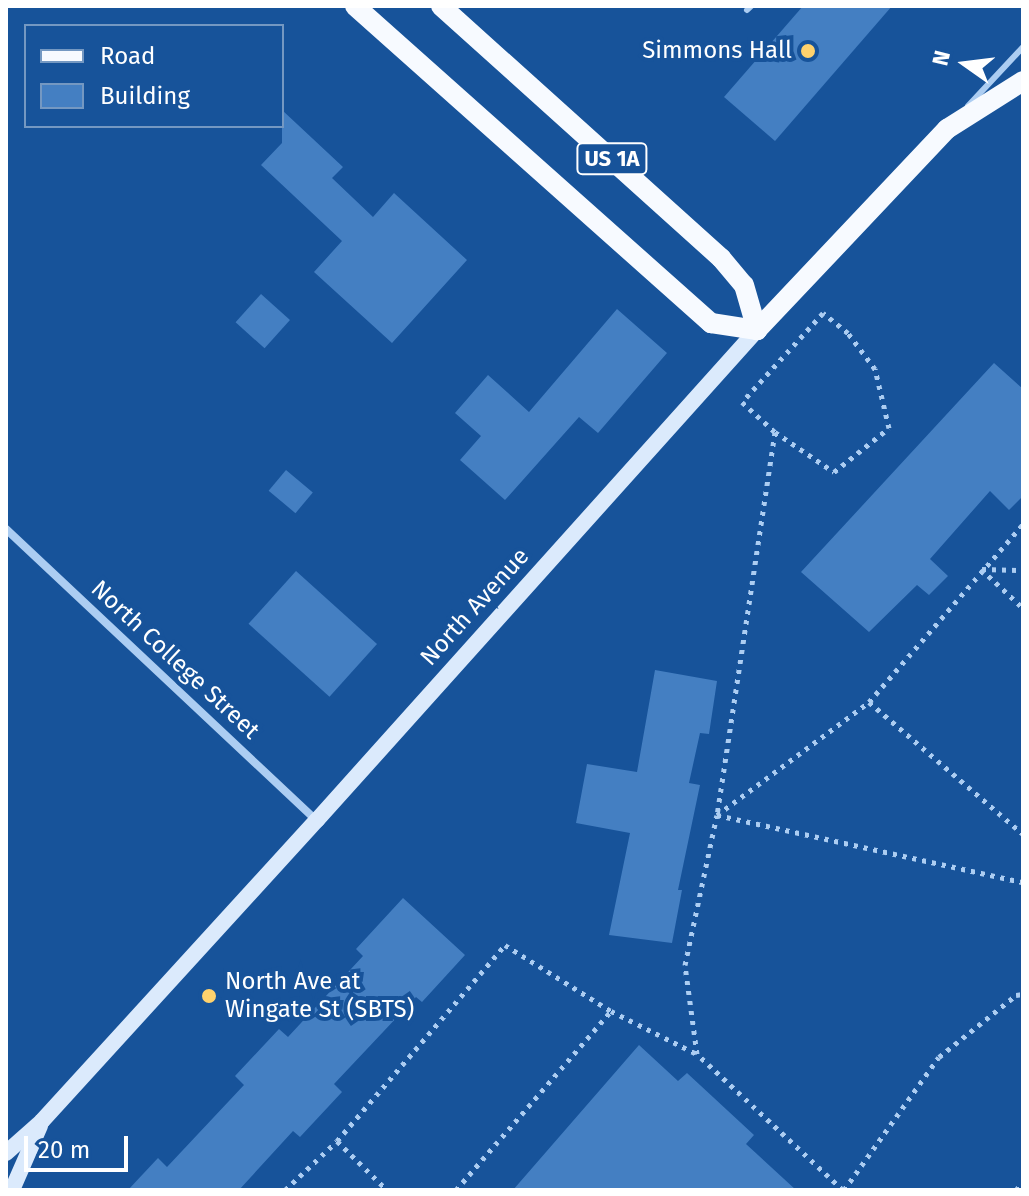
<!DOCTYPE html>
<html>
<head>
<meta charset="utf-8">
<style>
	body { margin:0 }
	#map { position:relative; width:1029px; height:1196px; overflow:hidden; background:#17539a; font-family:"Fira Sans",sans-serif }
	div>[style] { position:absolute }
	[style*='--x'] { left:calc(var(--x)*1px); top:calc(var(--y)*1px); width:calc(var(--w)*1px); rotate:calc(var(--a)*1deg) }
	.building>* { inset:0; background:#447fc2; transform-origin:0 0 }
	.path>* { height:5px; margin-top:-2.5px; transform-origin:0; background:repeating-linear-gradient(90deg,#accdf2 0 4px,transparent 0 10px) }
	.lane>* { height:6px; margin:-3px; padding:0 3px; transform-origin:3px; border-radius:3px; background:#accdf2 }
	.street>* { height:8px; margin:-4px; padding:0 4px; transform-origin:4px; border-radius:4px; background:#accdf2 }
	.secondary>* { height:16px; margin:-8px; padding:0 8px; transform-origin:8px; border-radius:8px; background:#dbeafc }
	.primary>* { height:20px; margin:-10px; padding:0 10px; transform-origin:10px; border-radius:10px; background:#f7faff }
	.dots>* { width:22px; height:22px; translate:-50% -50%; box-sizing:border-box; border:4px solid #17539a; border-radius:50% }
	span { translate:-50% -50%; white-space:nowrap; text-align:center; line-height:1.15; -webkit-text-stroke:8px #17539a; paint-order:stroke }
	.shield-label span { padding:2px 6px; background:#17539a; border:2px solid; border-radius:6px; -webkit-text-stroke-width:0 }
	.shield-label { font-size:22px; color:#fff; font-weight:700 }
	.poi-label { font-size:24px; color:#fff }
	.right { translate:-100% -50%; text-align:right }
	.left { translate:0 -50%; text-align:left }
	.street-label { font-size:24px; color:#fff }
	.frame { position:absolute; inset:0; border:8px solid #fff; pointer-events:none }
	.legend { position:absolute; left:24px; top:24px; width:260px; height:104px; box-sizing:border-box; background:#17539a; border:2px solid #7498c2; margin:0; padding:10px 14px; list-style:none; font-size:24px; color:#fff }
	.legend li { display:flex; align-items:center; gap:16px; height:40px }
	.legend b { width:40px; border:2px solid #7498c2 }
	.north { position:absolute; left:925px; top:24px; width:80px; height:80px; -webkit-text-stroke:6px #17539a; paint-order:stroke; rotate:284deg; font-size:22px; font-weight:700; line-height:32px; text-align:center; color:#fff }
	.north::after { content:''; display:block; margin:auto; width:28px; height:36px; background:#fff; clip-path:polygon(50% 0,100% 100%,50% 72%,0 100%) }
	.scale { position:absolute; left:24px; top:1136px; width:104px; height:36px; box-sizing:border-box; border:4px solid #fff; border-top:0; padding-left:10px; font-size:24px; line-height:28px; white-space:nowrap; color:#fff; -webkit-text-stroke:6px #17539a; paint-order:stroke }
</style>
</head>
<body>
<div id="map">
	<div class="building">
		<div style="clip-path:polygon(803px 6px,892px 6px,775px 141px,724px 97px)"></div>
		<div style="clip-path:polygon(282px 110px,343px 167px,332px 178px,373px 217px,394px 193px,467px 260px,392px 343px,314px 272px,342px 241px,261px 165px,282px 143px)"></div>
		<div style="left:261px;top:294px;width:39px;height:38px;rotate:42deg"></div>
		<div style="clip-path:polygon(617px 309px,667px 353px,598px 433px,579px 417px,505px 500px,460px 460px,481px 436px,455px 413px,488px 375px,529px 412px)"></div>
		<div style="clip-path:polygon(994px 363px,1023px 389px,1023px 496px,1009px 510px,990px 491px,930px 559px,948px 576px,929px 595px,917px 585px,869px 632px,801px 572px)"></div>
		<div style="left:286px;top:470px;width:35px;height:27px;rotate:40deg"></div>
		<div style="left:296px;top:571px;width:109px;height:71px;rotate:42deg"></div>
		<div style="clip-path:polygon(655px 670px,717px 681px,709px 734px,700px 733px,689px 783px,700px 785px,678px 890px,682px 890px,672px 943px,609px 935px,630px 833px,576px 823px,587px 764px,637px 772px)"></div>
		<div style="clip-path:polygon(403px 898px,465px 955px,422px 1002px,416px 997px,334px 1084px,342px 1092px,300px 1137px,293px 1131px,239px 1190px,128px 1190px,158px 1158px,167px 1167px,244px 1085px,235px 1076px,279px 1029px,288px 1037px,363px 956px,356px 949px)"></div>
		<div style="clip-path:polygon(639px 1045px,678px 1081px,687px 1073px,754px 1135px,746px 1144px,796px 1190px,513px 1190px)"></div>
	</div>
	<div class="path">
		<div style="--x:775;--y:432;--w:71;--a:34.1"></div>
		<div style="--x:834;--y:472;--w:70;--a:-38.7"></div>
		<div style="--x:889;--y:428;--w:61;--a:-103.3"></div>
		<div style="--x:875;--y:369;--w:45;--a:-126.9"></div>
		<div style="--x:848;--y:333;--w:32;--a:-141"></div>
		<div style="--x:823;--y:313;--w:120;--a:132.3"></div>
		<div style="--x:742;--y:402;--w:45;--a:42.3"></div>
		<div style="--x:775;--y:432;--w:387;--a:98.6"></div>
		<div style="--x:717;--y:815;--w:313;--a:12.4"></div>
		<div style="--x:981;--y:569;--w:57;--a:42.9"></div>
		<div style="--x:982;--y:569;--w:41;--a:1.4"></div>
		<div style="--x:869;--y:702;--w:203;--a:40.6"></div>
		<div style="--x:337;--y:1141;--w:70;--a:44.4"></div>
		<div style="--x:285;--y:1190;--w:71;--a:-43.3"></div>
		<div style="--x:337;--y:1141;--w:258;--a:-49.4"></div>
		<div style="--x:505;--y:945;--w:125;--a:31.9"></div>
		<div style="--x:456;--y:1190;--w:237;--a:-49.1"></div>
		<div style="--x:611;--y:1011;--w:96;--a:26.6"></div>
		<div style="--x:843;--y:1190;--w:200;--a:-137"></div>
		<div style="--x:697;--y:1054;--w:90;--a:-97.7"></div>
		<div style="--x:685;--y:965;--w:153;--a:-78"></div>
		<div style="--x:717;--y:815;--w:189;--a:-36.6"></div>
		<div style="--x:869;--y:702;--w:235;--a:-49.1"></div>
		<div style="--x:844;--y:1190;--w:163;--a:-54.5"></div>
		<div style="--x:939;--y:1057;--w:99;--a:-38.8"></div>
		<div style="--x:1016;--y:995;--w:7;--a:-8"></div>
		<div style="--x:1016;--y:1190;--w:11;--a:-49"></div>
	</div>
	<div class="lane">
		<div style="--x:747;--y:10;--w:6;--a:-45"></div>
		<div style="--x:968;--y:106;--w:81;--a:-47"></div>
	</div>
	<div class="street">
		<div style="--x:6;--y:529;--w:425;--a:43.2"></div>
	</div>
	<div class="secondary">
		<div style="--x:6;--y:1153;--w:48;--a:-41.6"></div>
		<div style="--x:42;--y:1121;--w:408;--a:-47.6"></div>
		<div style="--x:317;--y:820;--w:659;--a:-48.08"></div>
		<div style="--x:12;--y:1190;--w:70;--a:-66.4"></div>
	</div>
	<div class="primary">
		<div style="--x:355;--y:6;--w:477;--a:41.7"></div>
		<div style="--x:711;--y:323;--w:47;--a:8.7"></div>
		<div style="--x:441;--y:6;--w:377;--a:42"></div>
		<div style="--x:721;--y:258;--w:35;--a:50"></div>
		<div style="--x:744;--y:285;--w:47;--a:73.9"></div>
		<div style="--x:757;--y:330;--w:277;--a:-46.6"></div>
		<div style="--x:947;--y:129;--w:90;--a:-32.3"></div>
	</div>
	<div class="dots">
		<div style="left:808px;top:51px;background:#ffd26d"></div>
		<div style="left:209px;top:996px;background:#ffd26d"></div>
	</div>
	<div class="shield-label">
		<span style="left:612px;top:159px">US 1A</span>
	</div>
	<div class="poi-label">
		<span class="right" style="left:792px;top:51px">Simmons Hall</span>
		<span class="left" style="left:225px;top:996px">North Ave at<br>Wingate St (SBTS)</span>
	</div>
	<div class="street-label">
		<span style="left:475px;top:607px;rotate:-48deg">North Avenue</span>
		<span style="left:175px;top:660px;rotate:43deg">North College Street</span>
	</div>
	<div class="frame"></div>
	<ul class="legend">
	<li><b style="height:10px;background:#f7faff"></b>Road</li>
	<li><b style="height:22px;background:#447fc2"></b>Building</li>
	</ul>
	<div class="north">N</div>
	<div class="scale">20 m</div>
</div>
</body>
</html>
